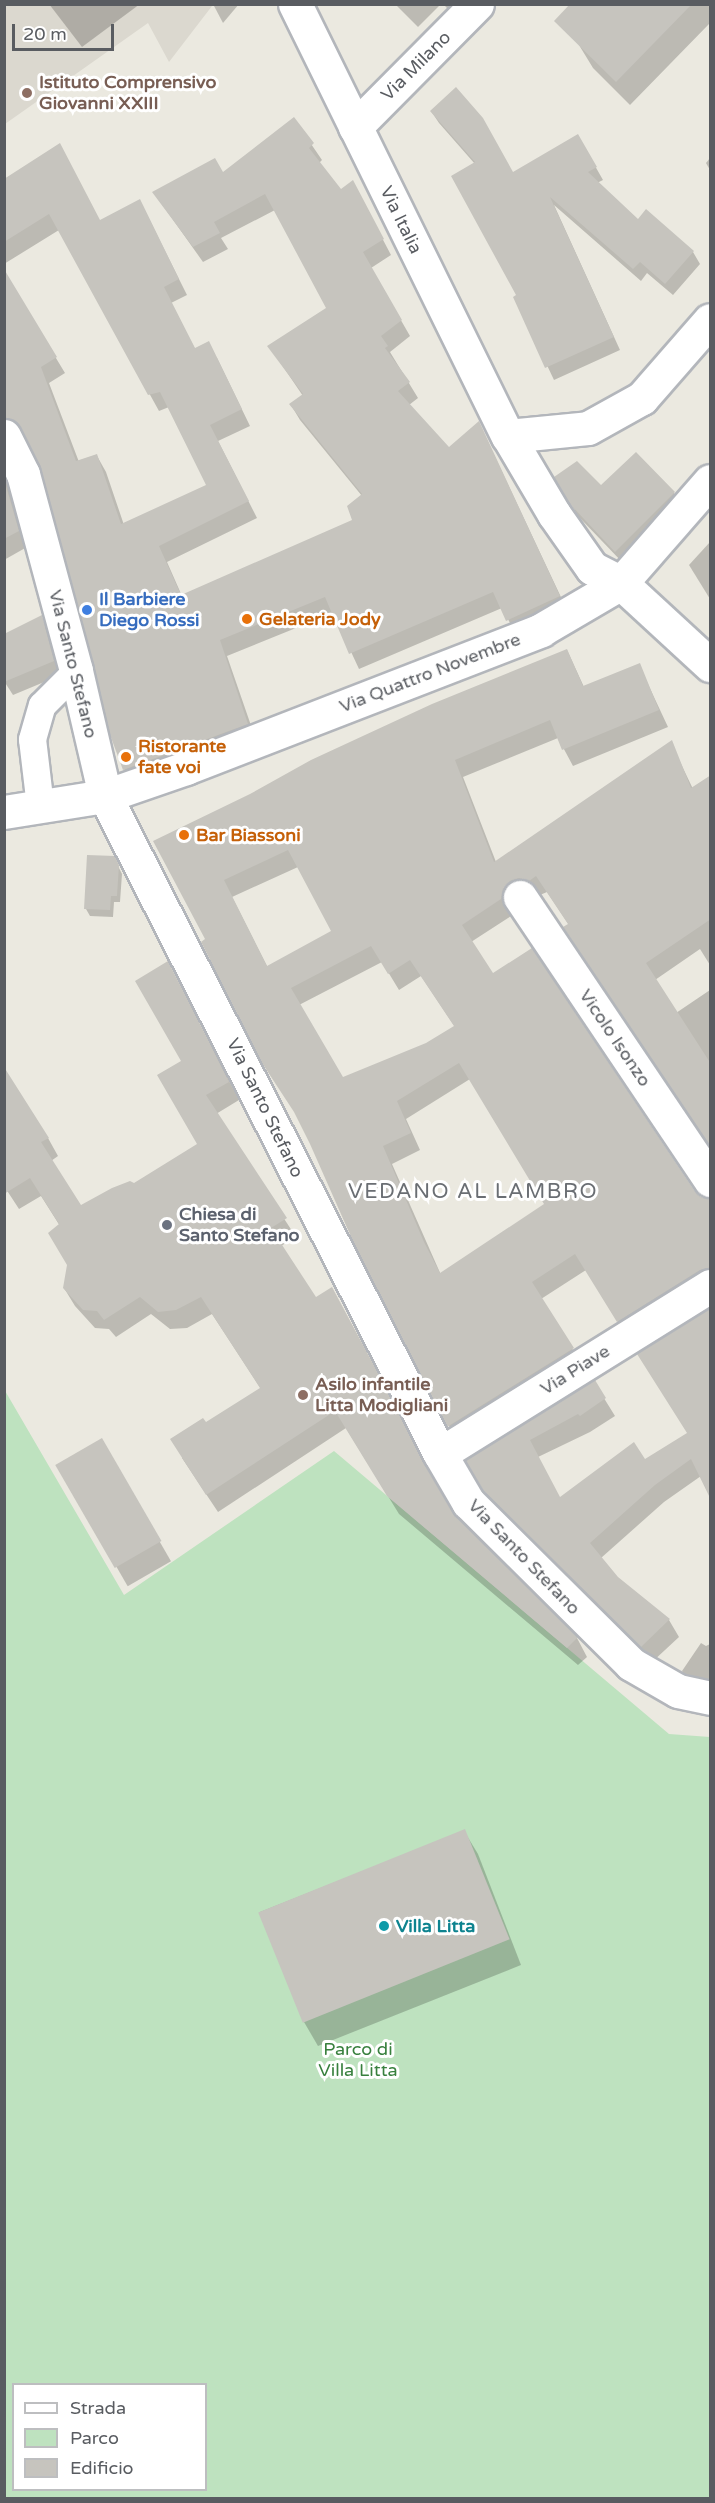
<!DOCTYPE html>
<html>
<head>
<meta charset="utf-8">
<style>
	body { margin:0 }
	#map { position:relative; width:715px; height:2503px; overflow:hidden; background:#ebe9e0; font-family:"Varela Round",sans-serif }
	div>[style] { position:absolute }
	[style*='--x'] { left:calc(var(--x)*1px); top:calc(var(--y)*1px); width:calc(var(--w)*1px); rotate:calc(var(--a)*1deg) }
	.education>* { inset:0; background:#dbd8cf }
	.green>* { inset:0; background:#bee2bf }
	.shadow>* { inset:0; background:#0003; transform-origin:0 0 }
	.building>* { inset:0; background:#c6c4be; transform-origin:0 0 }
	.roads { filter:drop-shadow(2px 0 #b3b6bb) drop-shadow(-2px 0 #b3b6bb) drop-shadow(0 2px #b3b6bb) drop-shadow(0 -2px #b3b6bb) }
	.pedestrian>* { height:27px; margin:-13.5px; padding:0 13.5px; transform-origin:13.5px; border-radius:13.5px; background:#fff }
	.minor>* { height:33px; margin:-16.5px; padding:0 16.5px; transform-origin:16.5px; border-radius:16.5px; background:#fff }
	.dots>* { width:16px; height:16px; translate:-50% -50%; box-sizing:border-box; border:3px solid #fff; border-radius:50% }
	span { translate:-50% -50%; white-space:nowrap; text-align:center; line-height:1.15; -webkit-text-stroke:6px #fff; paint-order:stroke }
	.street-label { font-size:18px; color:#595c61 }
	.education-label { font-size:18px; color:#785e54; font-weight:700 }
	.left { translate:0 -50%; text-align:left }
	.shop-label { font-size:18px; color:#366cbe; font-weight:700 }
	.food-label { font-size:18px; color:#c56008; font-weight:700 }
	.worship-label { font-size:18px; color:#5b616d; font-weight:700 }
	.culture-label { font-size:18px; color:#0d838f; font-weight:700 }
	.park-label { font-size:18px; color:#38803e }
	.quarter-label { font-size:21px; color:#6a6e73; letter-spacing:1.5px }
	.frame { position:absolute; inset:0; border:6px solid #595c61; pointer-events:none }
	.legend { position:absolute; left:12px; top:2383px; width:195px; height:108px; box-sizing:border-box; background:#fff; border:2px solid #bdbec0; margin:0; padding:8px 10px; list-style:none; font-size:18px; color:#595c61 }
	.legend li { display:flex; align-items:center; gap:12px; height:30px }
	.legend b { width:30px; border:2px solid #bdbec0 }
	.scale { position:absolute; left:12px; top:24px; width:102px; height:27px; box-sizing:border-box; border:3px solid #595c61; border-top:0; padding-left:8px; font-size:18px; line-height:21px; white-space:nowrap; color:#595c61; -webkit-text-stroke:4px #fff; paint-order:stroke }
</style>
</head>
<body>
<div id="map">
	<div class="education">
		<div style="clip-path:polygon(5px 4px,211px 4px,212px 6px,169px 62px,148px 23px,5px 124px)"></div>
	</div>
	<div class="green">
		<div style="clip-path:polygon(evenodd,4px 1389px,124px 1595px,334px 1451px,669px 1734px,710px 1737px,710px 2498px,5px 2498px,4px 1389px,14px 2384px,206px 2384px,206px 2490px,14px 2490px,14px 2384px)"></div>
	</div>
	<div class="shadow">
		<div style="clip-path:polygon(49px 4px,140px 4px,82px 47px)"></div>
		<div style="clip-path:polygon(213px 4px,239px 4px,223px 23px)"></div>
		<div style="clip-path:polygon(395px 4px,441px 4px,418px 27px)"></div>
		<div style="clip-path:polygon(443px 4px,453px 4px,448px 9px)"></div>
		<div style="clip-path:polygon(572px 4px,710px 4px,710px 26px,709px 24px,630px 105px,593px 68px,579px 45px)"></div>
		<div style="clip-path:polygon(431px 111px,512px 174px,578px 136px,603px 180px,597px 183px,638px 221px,693px 252px,700px 264px,673px 295px,647px 273px,641px 281px,554px 205px,620px 350px,554px 380px,515px 298px,518px 296px,475px 164px,439px 123px)"></div>
		<div style="clip-path:polygon(294px 119px,322px 160px,319px 163px,341px 192px,361px 198px,391px 255px,371px 268px,410px 336px,390px 352px,418px 398px,409px 405px,449px 449px,479px 423px,568px 612px,517px 636px,502px 608px,359px 669px,333px 613px,227px 656px,256px 740px,134px 785px,124px 769px,42px 468px,24px 436px,16px 433px,4px 435px,4px 272px,65px 373px,49px 383px,79px 462px,97px 456px,106px 472px,124px 525px,208px 486px,169px 407px,159px 411px,59px 230px,4px 264px,4px 181px,100px 222px,140px 201px,187px 295px,171px 303px,195px 349px,217px 358px,250px 426px,218px 441px,257px 518px,167px 562px,182px 596px,354px 521px,362px 496px,300px 420px,291px 405px,303px 396px,269px 346px,328px 308px,275px 210px,221px 238px,228px 249px,203px 262px,154px 193px,223px 174px)"></div>
		<div style="clip-path:polygon(710px 158px,710px 170px,706px 163px)"></div>
		<div style="clip-path:polygon(636px 454px,674px 493px,681px 506px,623px 563px,578px 516px,556px 477px,601px 487px)"></div>
		<div style="clip-path:polygon(4px 477px,14px 498px,27px 547px,4px 560px)"></div>
		<div style="clip-path:polygon(710px 542px,710px 599px,689px 565px)"></div>
		<div style="clip-path:polygon(41px 617px,49px 631px,61px 675px,13px 695px,4px 681px)"></div>
		<div style="clip-path:polygon(evenodd,567px 650px,584px 687px,639px 665px,668px 727px,573px 766px,558px 738px,463px 777px,496px 862px,671px 743px,693px 789px,710px 777px,710px 965px,700px 949px,655px 980px,676px 1013px,710px 990px,710px 1147px,575px 945px,565px 928px,569px 925px,547px 892px,512px 907px,511px 916px,471px 942px,493px 975px,693px 1191px,702px 1198px,710px 1200px,710px 1286px,628px 1338px,586px 1270px,541px 1299px,583px 1366px,458px 1443px,358px 1248px,312px 1143px,155px 841px,567px 650px,298px 867px,333px 931px,268px 968px,232px 897px,298px 867px,567px 650px,382px 962px,399px 990px,421px 976px,455px 1027px,427px 1044px,342px 1079px,299px 1005px,382px 962px,567px 650px,470px 1079px,546px 1205px,441px 1275px,392px 1164px,420px 1150px,406px 1119px,470px 1079px)"></div>
		<div style="clip-path:polygon(114px 858px,122px 874px,120px 902px,114px 902px,113px 917px,90px 916px,86px 909px)"></div>
		<div style="clip-path:polygon(178px 982px,239px 1100px,216px 1114px,296px 1237px,281px 1246px,451px 1513px,577px 1638px,587px 1657px,578px 1665px,399px 1514px,346px 1428px,218px 1512px,182px 1458px,205px 1425px,261px 1389px,212px 1314px,187px 1328px,170px 1329px,151px 1314px,116px 1337px,109px 1329px,95px 1328px,75px 1306px,64px 1288px,68px 1265px,60px 1226px,41px 1196px,19px 1209px,4px 1186px,4px 1100px,48px 1138px,58px 1156px,51px 1161px,80px 1207px,135px 1184px,199px 1144px,183px 1061px)"></div>
		<div style="clip-path:polygon(594px 1382px,615px 1416px,590px 1432px,538px 1457px,560px 1499px,645px 1462px,688px 1434px,701px 1476px,664px 1502px,601px 1558px,617px 1578px,669px 1620px,679px 1637px,651px 1663px,495px 1508px,467px 1461px)"></div>
		<div style="left:101px;top:1440px;width:140px;height:50px;rotate:60deg"></div>
		<div style="clip-path:polygon(701px 1643px,706px 1646px,710px 1644px,710px 1693px,692px 1688px,682px 1671px)"></div>
		<div style="clip-path:polygon(464px 1831px,478px 1854px,521px 1965px,318px 2046px,304px 2022px,260px 1912px)"></div>
	</div>
	<div class="building">
		<div style="clip-path:polygon(570px 4px,692px 4px,616px 82px,554px 21px)"></div>
		<div style="clip-path:polygon(456px 87px,483px 118px,513px 172px,578px 134px,597px 167px,588px 172px,638px 219px,646px 209px,694px 251px,665px 284px,640px 262px,633px 269px,550px 197px,614px 337px,545px 368px,513px 297px,516px 295px,451px 176px,475px 162px,430px 111px)"></div>
		<div style="clip-path:polygon(294px 117px,314px 143px,309px 148px,341px 189px,353px 180px,384px 239px,363px 252px,402px 320px,381px 336px,388px 346px,385px 348px,410px 382px,398px 391px,449px 447px,479px 421px,560px 596px,506px 621px,493px 592px,349px 654px,325px 597px,220px 640px,248px 724px,123px 770px,109px 732px,41px 469px,20px 427px,14px 420px,4px 417px,4px 269px,57px 357px,41px 367px,76px 461px,97px 454px,121px 524px,206px 485px,160px 392px,148px 395px,49px 214px,4px 242px,4px 179px,60px 143px,100px 220px,140px 199px,179px 279px,164px 287px,195px 348px,209px 341px,242px 409px,210px 425px,249px 501px,159px 546px,181px 595px,352px 520px,347px 506px,362px 494px,289px 404px,303px 394px,267px 346px,326px 308px,265px 194px,214px 222px,220px 233px,193px 247px,152px 192px,215px 158px,223px 172px)"></div>
		<div style="clip-path:polygon(636px 452px,675px 492px,615px 552px,569px 503px,554px 477px,577px 461px,601px 485px)"></div>
		<div style="clip-path:polygon(4px 479px,19px 531px,4px 539px)"></div>
		<div style="clip-path:polygon(42px 615px,54px 661px,4px 682px,4px 634px)"></div>
		<div style="clip-path:polygon(evenodd,567px 649px,583px 686px,640px 663px,659px 710px,562px 750px,550px 720px,455px 760px,494px 862px,672px 740px,691px 788px,711px 775px,711px 919px,646px 963px,711px 1064px,711px 1147px,563px 927px,568px 924px,536px 876px,529px 881px,519px 878px,510px 881px,503px 889px,501px 899px,462px 925px,493px 973px,532px 948px,694px 1190px,701px 1197px,711px 1199px,711px 1267px,700px 1270px,617px 1322px,575px 1254px,532px 1282px,574px 1348px,447px 1427px,356px 1248px,310px 1144px,294px 1112px,262px 1063px,201px 942px,205px 939px,153px 841px,250px 794px,311px 760px,432px 704px,567px 649px,288px 850px,331px 931px,267px 966px,224px 880px,288px 850px,567px 649px,371px 946px,388px 974px,410px 960px,454px 1026px,426px 1043px,343px 1077px,291px 988px,371px 946px,567px 649px,459px 1063px,544px 1204px,440px 1273px,424px 1242px,383px 1146px,411px 1133px,397px 1101px,459px 1063px)"></div>
		<div style="clip-path:polygon(87px 855px,115px 856px,119px 865px,117px 896px,111px 896px,110px 910px,84px 909px)"></div>
		<div style="clip-path:polygon(168px 961px,229px 1082px,206px 1095px,287px 1218px,271px 1228px,316px 1297px,332px 1287px,452px 1511px,578px 1637px,567px 1648px,387px 1496px,335px 1411px,206px 1495px,170px 1439px,203px 1418px,206px 1422px,260px 1388px,201px 1297px,176px 1310px,158px 1312px,140px 1297px,104px 1320px,97px 1311px,83px 1310px,63px 1288px,67px 1265px,48px 1233px,59px 1224px,30px 1178px,4px 1194px,4px 1067px,49px 1138px,41px 1142px,81px 1205px,112px 1188px,130px 1181px,134px 1183px,197px 1144px,157px 1075px,181px 1061px,135px 981px)"></div>
		<div style="clip-path:polygon(711px 1308px,711px 1500px,691px 1459px,655px 1485px,590px 1543px,618px 1577px,670px 1619px,641px 1647px,483px 1490px,465px 1460px,595px 1380px,606px 1398px,580px 1416px,578px 1414px,530px 1440px,560px 1497px,634px 1442px,645px 1459px,687px 1433px,637px 1354px)"></div>
		<div style="left:102px;top:1438px;width:119px;height:54px;rotate:60deg"></div>
		<div style="left:465px;top:1829px;width:119px;height:223px;rotate:68deg"></div>
	</div>
	<div class="roads">
		<div class="pedestrian">
			<div style="--x:40;--y:806;--w:67;--a:-96.8"></div>
			<div style="--x:32;--y:739;--w:35;--a:-74"></div>
			<div style="--x:42;--y:705;--w:48;--a:-45"></div>
		</div>
		<div class="minor">
			<div style="--x:295;--y:4;--w:482;--a:63.8"></div>
			<div style="--x:508;--y:436;--w:91;--a:59.5"></div>
			<div style="--x:554;--y:514;--w:66;--a:54.9"></div>
			<div style="--x:592;--y:568;--w:33;--a:27"></div>
			<div style="--x:621;--y:583;--w:121;--a:42.7"></div>
			<div style="--x:355;--y:127;--w:173;--a:-45.2"></div>
			<div style="--x:4;--y:436;--w:42;--a:63.4"></div>
			<div style="--x:23;--y:474;--w:204;--a:74.9"></div>
			<div style="--x:76;--y:671;--w:128;--a:76.9"></div>
			<div style="--x:105;--y:796;--w:738;--a:63.02"></div>
			<div style="--x:440;--y:1454;--w:56;--a:59.7"></div>
			<div style="--x:468;--y:1502;--w:230;--a:44.8"></div>
			<div style="--x:631;--y:1664;--w:54;--a:29.9"></div>
			<div style="--x:678;--y:1691;--w:33;--a:12"></div>
			<div style="--x:508;--y:436;--w:80;--a:-5.7"></div>
			<div style="--x:588;--y:428;--w:62;--a:-29.1"></div>
			<div style="--x:642;--y:398;--w:103;--a:-48.9"></div>
			<div style="--x:4;--y:812;--w:102;--a:-9"></div>
			<div style="--x:105;--y:796;--w:86;--a:-19.1"></div>
			<div style="--x:186;--y:768;--w:381;--a:-21.2"></div>
			<div style="--x:541;--y:630;--w:93;--a:-30.4"></div>
			<div style="--x:621;--y:583;--w:135;--a:-48.9"></div>
			<div style="--x:520;--y:897;--w:341;--a:56.1"></div>
			<div style="--x:440;--y:1454;--w:318;--a:-31.9"></div>
		</div>
	</div>
	<div class="dots">
		<div style="left:27px;top:93px;background:#8d6e63"></div>
		<div style="left:87px;top:610px;background:#3f7fe0"></div>
		<div style="left:247px;top:619px;background:#e8710a"></div>
		<div style="left:126px;top:757px;background:#e8710a"></div>
		<div style="left:184px;top:835px;background:#e8710a"></div>
		<div style="left:167px;top:1225px;background:#6b7280"></div>
		<div style="left:303px;top:1395px;background:#8d6e63"></div>
		<div style="left:384px;top:1926px;background:#0f9aa8"></div>
	</div>
	<div class="street-label">
		<span style="left:416px;top:66px;rotate:-45deg">Via Milano</span>
		<span style="left:401px;top:220px;rotate:64deg">Via Italia</span>
		<span style="left:73px;top:664px;rotate:76deg">Via Santo Stefano</span>
		<span style="left:430px;top:673px;rotate:-21deg">Via Quattro Novembre</span>
		<span style="left:615px;top:1038px;rotate:56deg">Vicolo Isonzo</span>
		<span style="left:265px;top:1108px;rotate:64deg">Via Santo Stefano</span>
		<span style="left:575px;top:1370px;rotate:-32deg">Via Piave</span>
		<span style="left:524px;top:1557px;rotate:46deg">Via Santo Stefano</span>
	</div>
	<div class="education-label">
		<span class="left" style="left:39px;top:93px">Istituto Comprensivo<br>Giovanni XXIII</span>
		<span class="left" style="left:315px;top:1395px">Asilo infantile<br>Litta Modigliani</span>
	</div>
	<div class="shop-label">
		<span class="left" style="left:99px;top:610px">Il Barbiere<br>Diego Rossi</span>
	</div>
	<div class="food-label">
		<span class="left" style="left:259px;top:619px">Gelateria Jody</span>
		<span class="left" style="left:138px;top:757px">Ristorante<br>fate voi</span>
		<span class="left" style="left:196px;top:835px">Bar Biassoni</span>
	</div>
	<div class="worship-label">
		<span class="left" style="left:179px;top:1225px">Chiesa di<br>Santo Stefano</span>
	</div>
	<div class="culture-label">
		<span class="left" style="left:396px;top:1926px">Villa Litta</span>
	</div>
	<div class="park-label">
		<span style="left:358px;top:2060px">Parco di<br>Villa Litta</span>
	</div>
	<div class="quarter-label">
		<span style="left:473px;top:1192px">VEDANO AL LAMBRO</span>
	</div>
	<div class="frame"></div>
	<ul class="legend">
	<li><b style="height:8px;background:#fff"></b>Strada</li>
	<li><b style="height:16px;background:#bee2bf"></b>Parco</li>
	<li><b style="height:16px;background:#c6c4be"></b>Edificio</li>
	</ul>
	<div class="scale">20 m</div>
</div>
</body>
</html>
